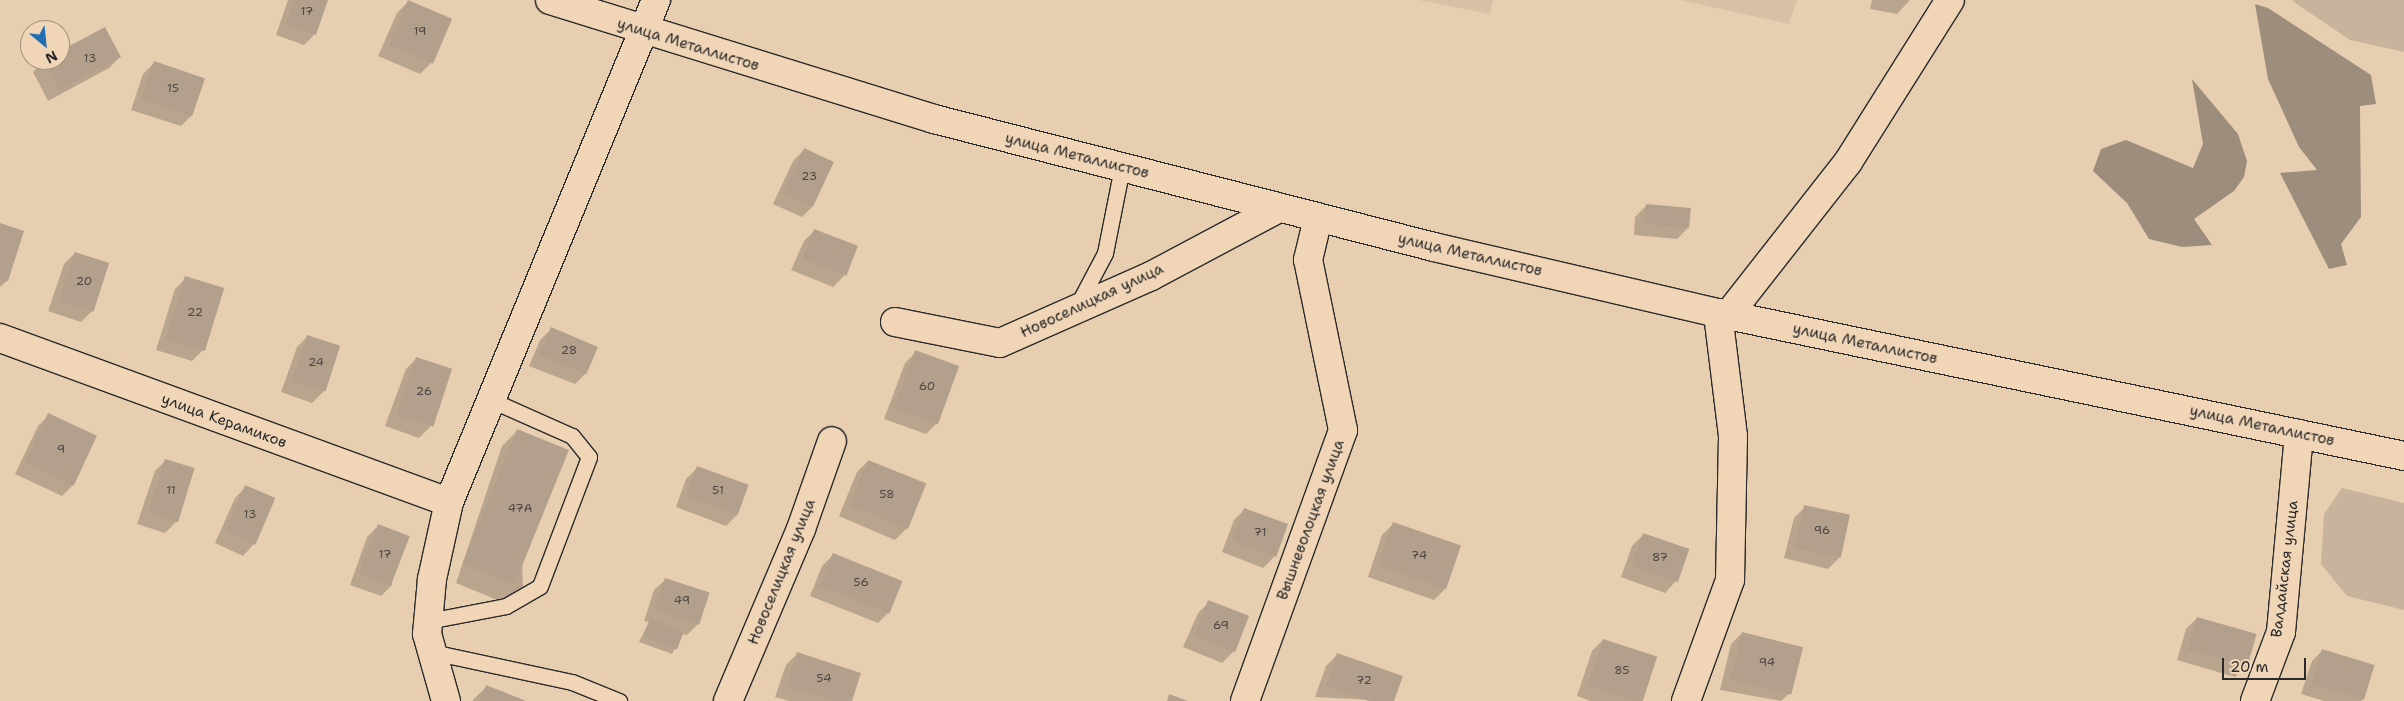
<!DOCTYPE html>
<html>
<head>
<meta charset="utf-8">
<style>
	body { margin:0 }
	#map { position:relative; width:2404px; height:701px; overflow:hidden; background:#e8ceb1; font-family:"Shantell Sans",sans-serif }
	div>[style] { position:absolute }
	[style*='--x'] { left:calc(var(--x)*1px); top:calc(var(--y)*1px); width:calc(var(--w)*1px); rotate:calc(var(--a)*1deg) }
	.built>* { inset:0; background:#d8c0a6 }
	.green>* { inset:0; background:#c8b39c }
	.water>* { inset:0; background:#9d8d7c }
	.shadow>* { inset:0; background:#0003 }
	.building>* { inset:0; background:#b3a08c; transform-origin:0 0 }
	.roads { filter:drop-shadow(1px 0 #2b2b2b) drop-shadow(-1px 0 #2b2b2b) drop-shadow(0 1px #2b2b2b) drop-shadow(0 -1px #2b2b2b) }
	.service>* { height:15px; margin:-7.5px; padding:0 7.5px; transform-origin:7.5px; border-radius:7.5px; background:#f0d5b7 }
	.minor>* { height:28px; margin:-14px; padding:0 14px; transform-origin:14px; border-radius:14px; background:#f0d5b7 }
	.tertiary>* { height:28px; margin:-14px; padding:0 14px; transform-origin:14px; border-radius:14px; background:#f0d5b7 }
	.primary>* { height:28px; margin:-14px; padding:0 14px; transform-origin:14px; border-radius:14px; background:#f0d5b7 }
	span { translate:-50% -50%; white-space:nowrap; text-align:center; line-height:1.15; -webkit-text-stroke:4.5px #f0d5b7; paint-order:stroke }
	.number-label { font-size:12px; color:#4d4843 }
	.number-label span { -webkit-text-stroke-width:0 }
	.street-label { font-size:15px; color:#2b2b2b }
	.north { position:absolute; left:20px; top:20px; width:50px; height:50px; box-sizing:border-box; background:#f0d5b7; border:1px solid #a1917f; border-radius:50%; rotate:152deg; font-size:14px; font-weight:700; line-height:20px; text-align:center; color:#2b2b2b }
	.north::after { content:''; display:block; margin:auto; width:18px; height:22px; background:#1f6fb2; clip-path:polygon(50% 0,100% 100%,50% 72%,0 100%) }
	.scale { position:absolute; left:2222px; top:658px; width:84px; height:22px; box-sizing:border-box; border:2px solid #2b2b2b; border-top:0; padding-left:6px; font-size:15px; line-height:18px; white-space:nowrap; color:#2b2b2b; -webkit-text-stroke:4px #f0d5b7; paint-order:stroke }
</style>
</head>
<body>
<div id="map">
	<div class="built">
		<div style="clip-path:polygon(1418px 0,1493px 0,1490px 14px)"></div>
		<div style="clip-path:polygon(1680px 0,1797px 0,1789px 24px)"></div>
	</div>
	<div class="green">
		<div style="clip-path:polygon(2291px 0,2404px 0,2404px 52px,2350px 40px)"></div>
		<div style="clip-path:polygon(2342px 488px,2404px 503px,2404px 610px,2347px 596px,2321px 564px,2324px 514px)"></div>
	</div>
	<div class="water">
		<div style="clip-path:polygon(2255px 4px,2268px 8px,2371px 75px,2376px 104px,2360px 106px,2361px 217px,2341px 244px,2347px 265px,2329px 269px,2280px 173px,2317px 170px,2299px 147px,2268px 79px)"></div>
		<div style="clip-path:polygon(2192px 79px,2238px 134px,2247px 161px,2244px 177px,2234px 191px,2194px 219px,2212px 245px,2182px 247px,2149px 239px,2127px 203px,2093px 171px,2101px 149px,2126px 140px,2193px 168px,2203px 144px)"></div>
	</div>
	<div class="shadow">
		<div style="clip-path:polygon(288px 0,327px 0,315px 34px,304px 45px,276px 35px)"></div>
		<div style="clip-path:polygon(1872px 0,1910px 0,1897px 14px,1870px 9px)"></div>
		<div style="clip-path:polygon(408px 2px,431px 63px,420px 74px,378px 56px,397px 13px)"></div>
		<div style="clip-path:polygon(60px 53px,120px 57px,109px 68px,48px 101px,33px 72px,46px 60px,60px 60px)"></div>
		<div style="clip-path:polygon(154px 63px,192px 115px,181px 126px,131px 110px,143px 74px)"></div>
		<div style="clip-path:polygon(804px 150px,813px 206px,802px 217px,773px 204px,793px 161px)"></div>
		<div style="clip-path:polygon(1646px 206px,1688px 228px,1677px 239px,1634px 235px,1635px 217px)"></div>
		<div style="clip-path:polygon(0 225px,23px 232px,7px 281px,0 287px)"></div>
		<div style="clip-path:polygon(815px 230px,844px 276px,833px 287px,791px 270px,804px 241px)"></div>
		<div style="clip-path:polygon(75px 253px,92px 311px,81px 322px,48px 311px,64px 264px)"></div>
		<div style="clip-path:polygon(186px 278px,222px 289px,203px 350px,192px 361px,156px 350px,175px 289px)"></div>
		<div style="clip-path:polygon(551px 329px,586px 373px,575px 384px,529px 366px,540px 340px)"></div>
		<div style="clip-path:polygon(308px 336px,339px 346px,323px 392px,312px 403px,281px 392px,297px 347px)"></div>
		<div style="clip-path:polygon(916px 352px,937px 423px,926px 434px,884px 419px,905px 363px)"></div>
		<div style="clip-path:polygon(417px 358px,430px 427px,419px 438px,385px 426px,406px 369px)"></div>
		<div style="clip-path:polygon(49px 415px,73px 485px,62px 496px,15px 474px,38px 426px)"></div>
		<div style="clip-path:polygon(518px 430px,523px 588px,507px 604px,456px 583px,502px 446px)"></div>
		<div style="clip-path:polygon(166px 460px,176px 522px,165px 533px,137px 524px,155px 471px)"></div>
		<div style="clip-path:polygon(868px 461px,924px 485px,906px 529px,895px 540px,839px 516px,857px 472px)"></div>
		<div style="clip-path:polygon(697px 468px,737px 515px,726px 526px,676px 507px,686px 479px)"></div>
		<div style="clip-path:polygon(246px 487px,254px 544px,243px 556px,215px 543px,235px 498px)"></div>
		<div style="clip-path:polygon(1805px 507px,1839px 558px,1828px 569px,1784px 558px,1794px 518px)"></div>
		<div style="clip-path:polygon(1245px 509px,1274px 557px,1263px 568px,1222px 552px,1234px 520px)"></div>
		<div style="clip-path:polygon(1393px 524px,1445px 589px,1434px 600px,1368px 577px,1382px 535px)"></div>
		<div style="clip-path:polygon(378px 526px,392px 585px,381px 596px,350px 585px,367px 537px)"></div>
		<div style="clip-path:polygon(1643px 535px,1676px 581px,1665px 593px,1621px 577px,1632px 546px)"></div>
		<div style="clip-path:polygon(833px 555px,889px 612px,878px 623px,810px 596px,822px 566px)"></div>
		<div style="clip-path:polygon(666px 579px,698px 624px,687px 635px,682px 634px,672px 654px,639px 642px,649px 622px,644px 621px,654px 590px)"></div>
		<div style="clip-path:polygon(1209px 602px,1233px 652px,1222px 663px,1183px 647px,1198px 613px)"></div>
		<div style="clip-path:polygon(2197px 618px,2246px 666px,2235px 677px,2177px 660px,2186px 629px)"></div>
		<div style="clip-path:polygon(1742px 633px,1801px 648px,1790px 693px,1781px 701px,1720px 690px,1731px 644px)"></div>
		<div style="clip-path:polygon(1603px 640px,1656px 657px,1641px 701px,1590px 701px,1577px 696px,1592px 651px)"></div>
		<div style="clip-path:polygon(2323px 650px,2363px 699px,2361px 701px,2324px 701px,2301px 694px,2312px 661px)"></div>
		<div style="clip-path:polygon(797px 654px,851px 701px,789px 701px,775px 697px,786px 665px)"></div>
		<div style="clip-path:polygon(1337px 655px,1392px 701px,1315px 697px,1326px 666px)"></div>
		<div style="clip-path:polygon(486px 687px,523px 701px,472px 701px)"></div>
	</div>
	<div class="building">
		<div style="clip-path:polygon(294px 0,328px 0,316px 35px,286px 24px)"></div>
		<div style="left:408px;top:0;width:48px;height:49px;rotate:23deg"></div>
		<div style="clip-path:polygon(105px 27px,121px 57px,59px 90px,43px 60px,60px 60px,60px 51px)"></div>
		<div style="left:154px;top:61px;width:54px;height:40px;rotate:19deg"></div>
		<div style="left:804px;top:148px;width:33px;height:50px;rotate:25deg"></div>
		<div style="left:1646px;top:204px;width:45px;height:20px;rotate:5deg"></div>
		<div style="clip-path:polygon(0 223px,24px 231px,8px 281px,0 279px)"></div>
		<div style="left:814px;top:229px;width:47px;height:32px;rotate:21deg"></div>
		<div style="left:75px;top:252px;width:36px;height:51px;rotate:18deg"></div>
		<div style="left:185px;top:276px;width:41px;height:66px;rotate:17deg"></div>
		<div style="left:551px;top:327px;width:51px;height:30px;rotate:23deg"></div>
		<div style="left:307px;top:335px;width:35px;height:48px;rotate:18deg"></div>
		<div style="left:915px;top:350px;width:47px;height:62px;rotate:20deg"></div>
		<div style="left:416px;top:357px;width:38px;height:61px;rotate:18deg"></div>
		<div style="left:48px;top:413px;width:54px;height:55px;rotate:25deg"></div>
		<div style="left:517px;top:429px;width:56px;height:145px;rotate:22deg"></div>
		<div style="left:165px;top:459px;width:31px;height:57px;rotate:17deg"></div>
		<div style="left:868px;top:460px;width:63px;height:49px;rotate:22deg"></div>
		<div style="left:697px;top:466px;width:55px;height:32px;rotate:20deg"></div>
		<div style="left:245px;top:485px;width:33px;height:51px;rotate:23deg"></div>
		<div style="left:1804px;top:505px;width:47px;height:44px;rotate:12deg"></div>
		<div style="left:1244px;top:508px;width:47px;height:35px;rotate:20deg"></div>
		<div style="left:1393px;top:522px;width:72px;height:46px;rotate:19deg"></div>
		<div style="left:378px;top:524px;width:34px;height:53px;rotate:21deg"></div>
		<div style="left:1643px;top:533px;width:49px;height:35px;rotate:19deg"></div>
		<div style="left:833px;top:553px;width:75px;height:35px;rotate:22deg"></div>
		<div style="left:665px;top:578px;width:47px;height:34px;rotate:18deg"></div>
		<div style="left:1208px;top:600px;width:44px;height:39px;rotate:21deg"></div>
		<div style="left:2197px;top:617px;width:62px;height:34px;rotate:16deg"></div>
		<div style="left:650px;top:619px;width:36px;height:19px;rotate:21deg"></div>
		<div style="left:1742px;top:632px;width:63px;height:49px;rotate:14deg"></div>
		<div style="left:1603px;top:639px;width:57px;height:49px;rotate:18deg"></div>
		<div style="left:2322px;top:649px;width:55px;height:36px;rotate:17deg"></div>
		<div style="clip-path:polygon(797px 652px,861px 673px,852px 701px,834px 701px,786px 686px)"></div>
		<div style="clip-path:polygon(1337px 653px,1403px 676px,1394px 701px,1369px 701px,1326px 686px)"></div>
		<div style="clip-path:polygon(486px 685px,526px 701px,480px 701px)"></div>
		<div style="clip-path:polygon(1169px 694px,1188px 701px,1167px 701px)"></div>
	</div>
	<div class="roads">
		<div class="service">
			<div style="--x:1076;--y:308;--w:62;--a:-62.2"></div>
			<div style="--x:1105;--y:253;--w:88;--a:-78.8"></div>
			<div style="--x:428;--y:621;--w:79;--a:-10.9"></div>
			<div style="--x:506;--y:606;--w:39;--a:-30"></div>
			<div style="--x:540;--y:586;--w:138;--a:-69.2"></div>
			<div style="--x:589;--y:457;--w:27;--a:-129"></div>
			<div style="--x:572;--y:436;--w:89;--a:-156"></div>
			<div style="--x:432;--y:652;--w:143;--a:12.1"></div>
			<div style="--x:572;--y:682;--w:51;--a:22"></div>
		</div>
		<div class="minor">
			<div style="--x:1728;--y:315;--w:194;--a:-51.9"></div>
			<div style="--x:1848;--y:162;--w:191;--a:-57.8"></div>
			<div style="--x:895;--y:322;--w:107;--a:11.3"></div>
			<div style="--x:1000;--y:343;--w:165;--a:-23.9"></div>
			<div style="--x:1151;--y:276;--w:145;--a:-28"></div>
			<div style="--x:0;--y:338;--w:478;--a:20.1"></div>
			<div style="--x:446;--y:701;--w:70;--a:-105.8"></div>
			<div style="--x:427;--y:634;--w:55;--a:-84.8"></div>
			<div style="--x:432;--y:579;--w:79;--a:-77.6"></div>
			<div style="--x:449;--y:502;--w:543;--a:-67.59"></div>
			<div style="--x:728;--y:701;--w:187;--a:-67"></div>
			<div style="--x:801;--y:529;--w:93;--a:-70.6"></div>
			<div style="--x:1245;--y:701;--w:288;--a:-70.1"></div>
			<div style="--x:1343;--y:430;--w:174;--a:-101.6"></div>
			<div style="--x:1308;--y:260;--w:43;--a:-76.6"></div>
			<div style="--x:2255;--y:701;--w:74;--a:-69.4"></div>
			<div style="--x:2281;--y:632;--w:199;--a:-84.8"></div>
		</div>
		<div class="tertiary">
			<div style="--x:1686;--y:701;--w:129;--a:-70"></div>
			<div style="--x:1730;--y:580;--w:144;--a:-88.8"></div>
			<div style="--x:1733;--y:436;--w:124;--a:-97"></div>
		</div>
		<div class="primary">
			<div style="--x:550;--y:0;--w:402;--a:17.2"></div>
			<div style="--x:934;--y:119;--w:516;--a:14.36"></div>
			<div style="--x:1434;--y:247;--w:292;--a:13.1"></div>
			<div style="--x:1718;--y:313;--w:701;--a:11.77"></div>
		</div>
	</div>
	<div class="number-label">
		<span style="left:307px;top:12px">17</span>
		<span style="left:420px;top:32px">19</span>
		<span style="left:90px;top:59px">13</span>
		<span style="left:173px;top:89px">15</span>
		<span style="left:809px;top:177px">23</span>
		<span style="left:84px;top:282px">20</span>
		<span style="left:195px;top:313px">22</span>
		<span style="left:569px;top:351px">28</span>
		<span style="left:316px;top:363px">24</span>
		<span style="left:927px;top:387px">60</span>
		<span style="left:424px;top:392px">26</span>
		<span style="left:61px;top:450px">9</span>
		<span style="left:171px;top:491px">11</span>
		<span style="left:718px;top:491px">51</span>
		<span style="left:887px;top:495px">58</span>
		<span style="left:520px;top:509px">47А</span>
		<span style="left:250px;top:515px">13</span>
		<span style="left:1822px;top:531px">96</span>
		<span style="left:1260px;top:533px">71</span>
		<span style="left:385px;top:555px">17</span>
		<span style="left:1419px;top:556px">74</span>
		<span style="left:1660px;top:558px">87</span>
		<span style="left:861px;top:583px">56</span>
		<span style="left:682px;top:601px">49</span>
		<span style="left:1221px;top:626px">69</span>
		<span style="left:1767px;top:663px">94</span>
		<span style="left:1622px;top:671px">85</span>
		<span style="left:824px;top:679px">54</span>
		<span style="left:1364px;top:681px">72</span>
	</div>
	<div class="street-label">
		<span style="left:688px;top:45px;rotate:17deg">улица Металлистов</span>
		<span style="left:1077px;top:156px;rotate:14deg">улица Металлистов</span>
		<span style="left:1470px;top:255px;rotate:13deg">улица Металлистов</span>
		<span style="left:1092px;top:301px;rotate:-25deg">Новоселицкая улица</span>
		<span style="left:1865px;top:344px;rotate:12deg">улица Металлистов</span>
		<span style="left:224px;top:421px;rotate:20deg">улица Керамиков</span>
		<span style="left:2262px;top:426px;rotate:12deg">улица Металлистов</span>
		<span style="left:1311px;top:520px;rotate:-70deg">Вышневолоцкая улица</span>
		<span style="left:2285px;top:569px;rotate:-83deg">Валдайская улица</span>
		<span style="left:782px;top:572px;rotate:-68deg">Новоселицкая улица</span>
	</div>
	<div class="north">N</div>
	<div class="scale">20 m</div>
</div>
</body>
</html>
